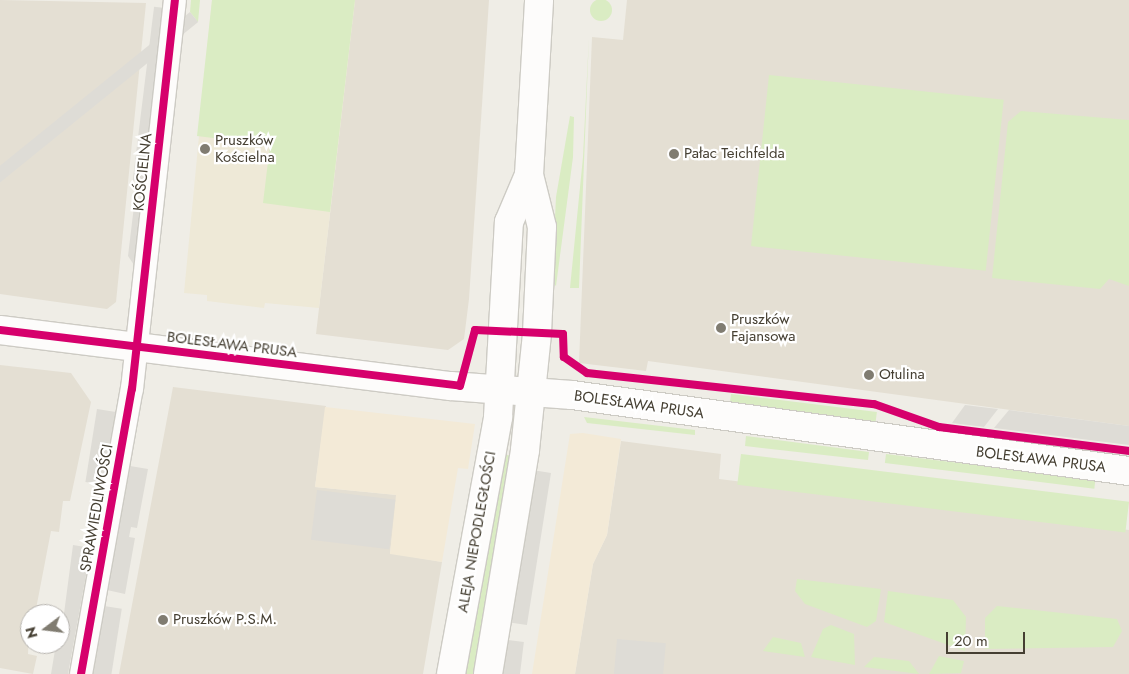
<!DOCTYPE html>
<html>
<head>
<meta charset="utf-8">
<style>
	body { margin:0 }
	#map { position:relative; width:1129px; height:674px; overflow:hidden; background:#efede6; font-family:Jost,sans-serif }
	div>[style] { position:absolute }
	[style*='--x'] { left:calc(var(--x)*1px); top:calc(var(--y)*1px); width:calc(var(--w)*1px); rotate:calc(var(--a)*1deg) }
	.residential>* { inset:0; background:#e4dfd3 }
	.commercial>* { inset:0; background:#f3ead7 }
	.education>* { inset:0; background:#eee9d7 }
	.green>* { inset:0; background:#daecc3; transform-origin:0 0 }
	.round { border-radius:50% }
	.parking>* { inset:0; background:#dedcd6; transform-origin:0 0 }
	.roads { filter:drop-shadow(1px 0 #cdcbc4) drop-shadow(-1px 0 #cdcbc4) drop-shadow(0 1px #cdcbc4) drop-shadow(0 -1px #cdcbc4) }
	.minor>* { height:22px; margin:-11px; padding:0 11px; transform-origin:11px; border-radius:11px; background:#fdfcfb }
	.tertiary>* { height:28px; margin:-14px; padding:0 14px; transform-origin:14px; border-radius:14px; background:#fdfcfb }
	.cycleway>* { height:8px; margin:-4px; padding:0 4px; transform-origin:4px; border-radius:4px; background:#d6006c }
	.dots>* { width:14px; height:14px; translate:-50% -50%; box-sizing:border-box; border:2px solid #fff; border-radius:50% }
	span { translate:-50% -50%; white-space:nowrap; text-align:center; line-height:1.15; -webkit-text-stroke:4.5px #fff; paint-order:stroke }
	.poi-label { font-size:15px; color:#453f32 }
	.left { translate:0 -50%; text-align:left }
	.street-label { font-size:15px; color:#453f32 }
	.north { position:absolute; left:20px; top:604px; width:50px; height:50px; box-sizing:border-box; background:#fff; border:1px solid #b5b2ad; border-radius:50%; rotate:255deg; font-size:14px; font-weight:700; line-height:20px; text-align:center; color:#453f32 }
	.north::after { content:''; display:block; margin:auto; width:18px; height:22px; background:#807c71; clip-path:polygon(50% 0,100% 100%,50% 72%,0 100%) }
	.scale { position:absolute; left:946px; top:632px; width:79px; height:22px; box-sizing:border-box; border:2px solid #453f32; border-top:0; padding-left:6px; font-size:15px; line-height:18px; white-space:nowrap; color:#453f32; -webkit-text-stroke:4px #fff; paint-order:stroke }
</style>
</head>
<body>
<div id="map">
	<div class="residential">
		<div style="clip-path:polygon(0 0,146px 3px,116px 302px,107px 309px,0 294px)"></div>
		<div style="clip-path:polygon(355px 0,489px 0,469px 299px,464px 339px,448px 350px,316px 334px)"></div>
		<div style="clip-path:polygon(627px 0,1129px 0,1129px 426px,648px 361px,646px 371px,579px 363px,592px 37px,623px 40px)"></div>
		<div style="clip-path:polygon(0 365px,71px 373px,91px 402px,70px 501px,63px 501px,59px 532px,51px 531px,35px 614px,30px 614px,28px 654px,37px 656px,33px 674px,0 668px)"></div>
		<div style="clip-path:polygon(173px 387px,326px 406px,315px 487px,397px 495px,390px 553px,442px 562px,423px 674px,119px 674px)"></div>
		<div style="clip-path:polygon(621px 441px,721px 454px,719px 479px,1129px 530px,1129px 674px,575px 674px,593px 564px,607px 535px)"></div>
	</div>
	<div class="commercial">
		<div style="clip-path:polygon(325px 407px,475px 424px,468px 469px,458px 468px,442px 562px,390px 554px,396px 495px,315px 487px)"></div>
		<div style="clip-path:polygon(583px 433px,621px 439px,607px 535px,593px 564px,575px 674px,532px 674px,570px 434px)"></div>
	</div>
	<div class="education">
		<div style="clip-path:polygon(212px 0,355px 0,319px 308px,265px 303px,264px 308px,207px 301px,207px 295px,184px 293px)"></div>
	</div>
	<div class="green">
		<div class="round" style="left:590px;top:-1px;width:22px;height:22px"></div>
		<div style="clip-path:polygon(191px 0,200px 0,198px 22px,190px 12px)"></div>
		<div style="clip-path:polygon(212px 0,355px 0,330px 212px,263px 203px,270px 145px,197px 136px)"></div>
		<div style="clip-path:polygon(589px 36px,579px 288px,570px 288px,583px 157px)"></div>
		<div style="left:769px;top:75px;width:236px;height:172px;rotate:6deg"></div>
		<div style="clip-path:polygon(1021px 111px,1129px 120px,1129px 286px,1109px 279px,1100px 289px,992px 278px,1008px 122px)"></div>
		<div style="clip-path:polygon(570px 116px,574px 117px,573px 157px,556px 286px,552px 282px,556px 197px)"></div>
		<div style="left:731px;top:394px;width:147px;height:12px;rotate:7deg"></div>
		<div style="clip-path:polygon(584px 417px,695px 430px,695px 435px,587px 423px)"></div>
		<div style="clip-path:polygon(746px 436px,869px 452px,868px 460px,745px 446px)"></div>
		<div style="clip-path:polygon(504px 454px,511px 456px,475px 674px,463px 674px)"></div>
		<div style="left:741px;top:454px;width:391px;height:31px;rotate:7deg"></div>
		<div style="left:886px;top:454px;width:211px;height:9px;rotate:7deg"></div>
		<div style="clip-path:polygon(797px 579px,881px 589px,876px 621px,867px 627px,805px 604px,795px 591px)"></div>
		<div style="clip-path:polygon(888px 591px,953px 600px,966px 617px,965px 651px,884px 622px)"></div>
		<div style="clip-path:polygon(997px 606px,1117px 619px,1122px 631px,1113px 647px,985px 649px,985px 618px)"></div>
		<div style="clip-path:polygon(831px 625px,854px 634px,855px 665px,811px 657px,823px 629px)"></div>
		<div style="clip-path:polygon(773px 637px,801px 643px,805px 657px,763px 651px)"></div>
		<div style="clip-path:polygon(939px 656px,964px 661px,961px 673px,929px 674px)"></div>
		<div style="clip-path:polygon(874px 657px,909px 661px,919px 674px,864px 667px)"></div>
	</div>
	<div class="parking">
		<div style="left:165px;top:8px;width:175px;height:11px;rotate:97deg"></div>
		<div style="left:190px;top:12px;width:13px;height:260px;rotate:51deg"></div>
		<div style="clip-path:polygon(134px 206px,143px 206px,136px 268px,128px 256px)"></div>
		<div style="clip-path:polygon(965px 405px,998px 409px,984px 427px,952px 423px)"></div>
		<div style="left:97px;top:409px;width:19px;height:74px;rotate:9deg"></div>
		<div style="clip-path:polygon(1009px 410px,1129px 426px,1129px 445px,994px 428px)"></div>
		<div style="clip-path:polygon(130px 466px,148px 469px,137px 528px,131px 527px,129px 537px,135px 538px,125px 594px,107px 590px)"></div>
		<div style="left:551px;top:473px;width:154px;height:19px;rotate:99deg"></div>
		<div style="left:317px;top:490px;width:79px;height:50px;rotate:7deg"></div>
		<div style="clip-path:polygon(73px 545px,91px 548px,68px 674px,51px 674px,56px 644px,60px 644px)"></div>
		<div style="left:104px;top:606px;width:18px;height:69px;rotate:9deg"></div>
		<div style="left:617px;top:639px;width:49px;height:35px;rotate:5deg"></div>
		<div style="left:507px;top:640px;width:17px;height:34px;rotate:7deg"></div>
	</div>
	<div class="roads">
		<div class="minor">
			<div style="--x:81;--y:674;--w:290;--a:-79.9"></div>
			<div style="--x:132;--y:389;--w:391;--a:-83.7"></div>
		</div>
		<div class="tertiary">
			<div style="--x:0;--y:330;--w:454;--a:7.1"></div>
			<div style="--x:451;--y:386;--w:121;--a:4.3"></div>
			<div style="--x:572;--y:395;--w:562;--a:7.77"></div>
			<div style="--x:451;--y:674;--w:261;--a:-79.6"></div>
			<div style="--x:498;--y:417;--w:195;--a:-86.8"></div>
			<div style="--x:509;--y:222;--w:51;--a:-66.9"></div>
			<div style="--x:488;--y:674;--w:227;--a:-80.6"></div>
			<div style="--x:525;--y:450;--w:118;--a:-84.1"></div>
			<div style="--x:537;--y:333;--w:106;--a:-87.3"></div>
			<div style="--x:542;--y:227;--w:54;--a:-104"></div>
			<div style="--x:529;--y:175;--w:175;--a:-86.7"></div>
		</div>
	</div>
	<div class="cycleway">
		<div style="--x:0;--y:330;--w:463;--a:6.9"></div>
		<div style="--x:460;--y:386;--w:58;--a:-75"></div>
		<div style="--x:475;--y:330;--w:88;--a:2.6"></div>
		<div style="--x:563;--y:334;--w:23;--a:88"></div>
		<div style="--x:564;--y:357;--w:28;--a:35"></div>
		<div style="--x:587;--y:373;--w:289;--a:6.2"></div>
		<div style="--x:874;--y:404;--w:69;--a:19.5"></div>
		<div style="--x:939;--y:427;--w:192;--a:7.2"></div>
		<div style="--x:81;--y:674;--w:290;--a:-79.9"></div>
		<div style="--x:132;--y:389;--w:391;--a:-83.7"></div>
	</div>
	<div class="dots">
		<div style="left:205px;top:149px;background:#807c71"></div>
		<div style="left:674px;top:154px;background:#807c71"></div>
		<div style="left:721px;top:328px;background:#807c71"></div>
		<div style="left:869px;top:375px;background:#807c71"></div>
		<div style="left:163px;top:620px;background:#807c71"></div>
	</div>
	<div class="poi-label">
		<span class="left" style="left:215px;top:149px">Pruszków<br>Kościelna</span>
		<span class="left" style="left:684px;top:154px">Pałac Teichfelda</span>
		<span class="left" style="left:731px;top:328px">Pruszków<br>Fajansowa</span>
		<span class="left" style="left:879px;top:375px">Otulina</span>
		<span class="left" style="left:173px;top:620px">Pruszków P.S.M.</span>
	</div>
	<div class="street-label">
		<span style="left:143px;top:172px;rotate:-84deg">KOŚCIELNA</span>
		<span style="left:232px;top:345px;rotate:7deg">BOLESŁAWA PRUSA</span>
		<span style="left:639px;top:405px;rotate:8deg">BOLESŁAWA PRUSA</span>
		<span style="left:1041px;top:460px;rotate:7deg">BOLESŁAWA PRUSA</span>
		<span style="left:97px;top:508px;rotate:-80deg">SPRAWIEDLIWOŚCI</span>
		<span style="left:477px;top:532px;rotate:-80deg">ALEJA NIEPODLEGŁOŚCI</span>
	</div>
	<div class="north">N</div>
	<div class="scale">20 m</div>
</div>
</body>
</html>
